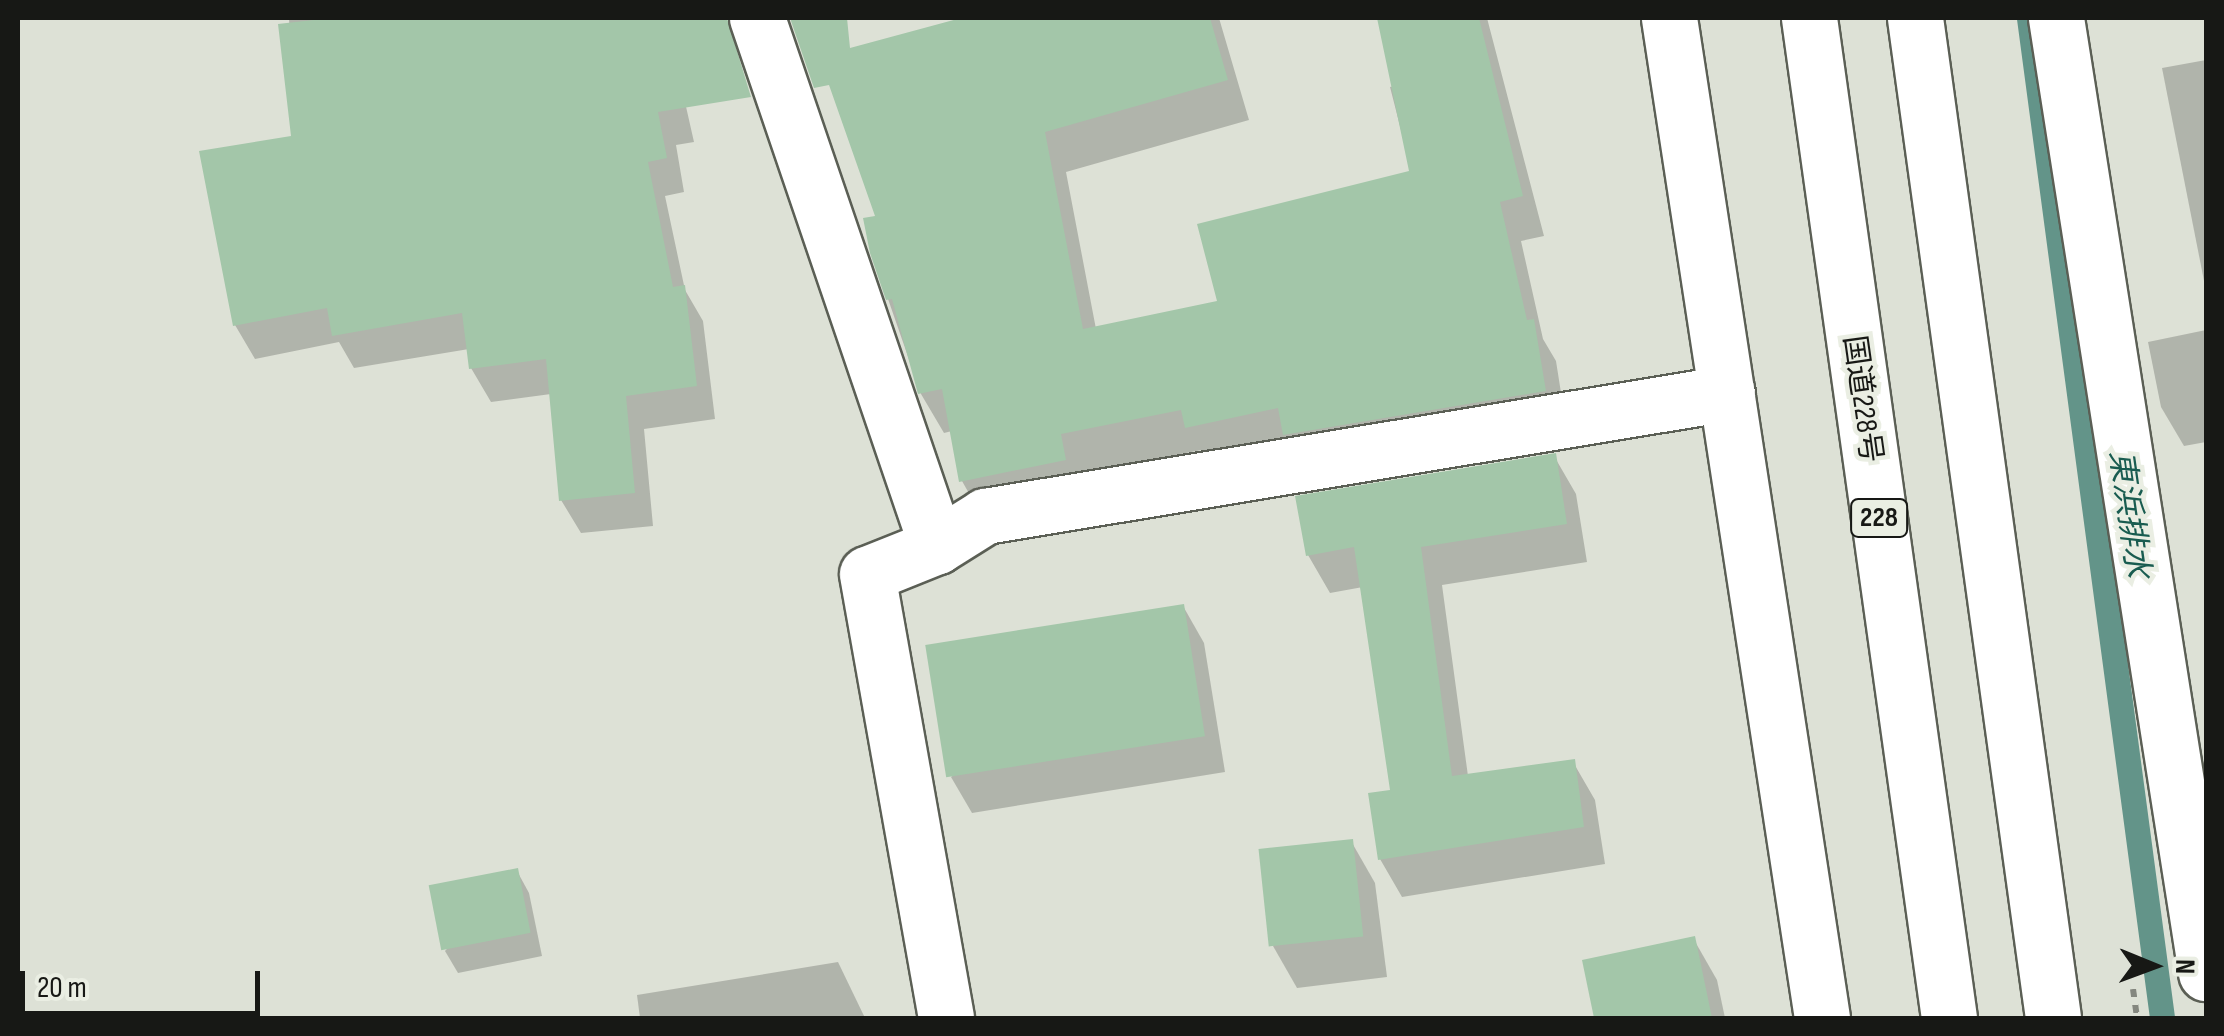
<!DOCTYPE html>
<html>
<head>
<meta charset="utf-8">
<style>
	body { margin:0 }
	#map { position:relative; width:2224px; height:1036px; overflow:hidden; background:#dde1d6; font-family:"Sofia Sans Condensed","Noto Sans JP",sans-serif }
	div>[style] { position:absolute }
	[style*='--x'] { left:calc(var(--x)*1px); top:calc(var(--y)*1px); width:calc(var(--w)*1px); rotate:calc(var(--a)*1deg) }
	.shadow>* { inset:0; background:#0003 }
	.stream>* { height:25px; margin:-12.5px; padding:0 12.5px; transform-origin:12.5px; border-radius:12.5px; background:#639489 }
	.building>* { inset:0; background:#a3c6a9; transform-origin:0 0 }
	.path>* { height:6px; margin-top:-3px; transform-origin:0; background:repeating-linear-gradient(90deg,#84877f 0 8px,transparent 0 16px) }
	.roads { filter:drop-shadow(2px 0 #5b5f55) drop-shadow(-2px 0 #5b5f55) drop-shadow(0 2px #5b5f55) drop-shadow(0 -2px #5b5f55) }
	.minor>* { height:55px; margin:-27.5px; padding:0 27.5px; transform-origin:27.5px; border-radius:27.5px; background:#fff }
	.highway>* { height:55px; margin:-27.5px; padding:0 27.5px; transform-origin:27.5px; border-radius:27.5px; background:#fff }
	span { translate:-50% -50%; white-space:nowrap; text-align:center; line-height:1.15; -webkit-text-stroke:9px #eaeee3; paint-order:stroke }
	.shield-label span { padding:2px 8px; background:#eaeee3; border:2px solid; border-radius:8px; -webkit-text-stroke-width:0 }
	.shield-label { font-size:28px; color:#171815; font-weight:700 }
	.street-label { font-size:30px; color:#171815 }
	.water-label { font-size:32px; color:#195c50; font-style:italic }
	.frame { position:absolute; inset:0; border:20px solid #171815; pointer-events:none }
	.north { position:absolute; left:2104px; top:916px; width:100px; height:100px; -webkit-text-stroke:8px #eaeee3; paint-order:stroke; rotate:91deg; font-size:28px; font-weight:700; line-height:40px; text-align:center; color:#171815 }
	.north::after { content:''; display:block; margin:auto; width:35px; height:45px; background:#171815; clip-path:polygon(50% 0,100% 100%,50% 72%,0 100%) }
	.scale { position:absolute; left:20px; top:971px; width:240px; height:45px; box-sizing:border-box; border:5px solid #171815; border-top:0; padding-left:12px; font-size:30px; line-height:35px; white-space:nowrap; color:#171815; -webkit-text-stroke:8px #eaeee3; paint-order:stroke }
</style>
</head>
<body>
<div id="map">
	<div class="shadow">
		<div style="clip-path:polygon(289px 18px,666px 18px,694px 142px,676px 145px,684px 192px,665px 196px,685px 290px,703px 321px,715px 419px,644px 429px,653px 526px,581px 533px,561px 500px,551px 394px,491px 402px,471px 368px,469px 349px,354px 368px,339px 342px,255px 359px,235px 325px,294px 138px)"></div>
		<div style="clip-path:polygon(970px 18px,1219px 18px,1249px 120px,1066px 172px,1096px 329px,1220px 303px,1412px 173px,1390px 87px,1399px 85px,1379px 18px,1487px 18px,1544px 236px,1521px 241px,1543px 339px,1556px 361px,1567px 431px,1210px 466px,1201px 450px,1082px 474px,984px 520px,962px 481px,952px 431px,944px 433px,921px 394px,888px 299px,878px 217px,823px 61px)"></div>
		<div style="clip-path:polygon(2206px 60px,2206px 291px,2162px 68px)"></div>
		<div style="clip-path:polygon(2206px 330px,2206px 442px,2184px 446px,2161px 407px,2148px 342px)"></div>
		<div style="clip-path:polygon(1554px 456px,1576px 494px,1587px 562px,1442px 585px,1468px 776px,1573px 762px,1595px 800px,1605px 864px,1402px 897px,1380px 859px,1392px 792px,1363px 587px,1330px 593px,1308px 555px)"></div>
		<div style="clip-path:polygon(1183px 606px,1204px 643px,1225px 772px,972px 813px,951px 777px)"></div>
		<div style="clip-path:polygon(1351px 841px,1375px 883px,1387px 977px,1297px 988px,1273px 946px)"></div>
		<div style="clip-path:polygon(517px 871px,529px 893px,542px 956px,458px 973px,445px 951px)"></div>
		<div style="clip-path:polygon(1693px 938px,1717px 980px,1725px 1018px,1596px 1018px,1585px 962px)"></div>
		<div style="clip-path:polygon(838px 962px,865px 1018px,640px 1018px,637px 995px)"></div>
	</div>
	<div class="stream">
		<div style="--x:2029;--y:18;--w:1009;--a:82.42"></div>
	</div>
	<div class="building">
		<div style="clip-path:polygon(331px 18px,727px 18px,751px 97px,658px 112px,667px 158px,648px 162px,673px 287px,685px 285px,697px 386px,626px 396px,635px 493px,559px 501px,546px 359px,469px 369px,462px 313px,332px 336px,327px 308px,233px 326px,199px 151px,291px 136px,278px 24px)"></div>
		<div style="clip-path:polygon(790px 18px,847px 18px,850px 48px,961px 18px,1210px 18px,1228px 80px,1045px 132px,1083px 329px,1217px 301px,1197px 224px,1409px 171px,1377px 18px,1479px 18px,1523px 196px,1500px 202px,1527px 320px,1534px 319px,1546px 391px,1283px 435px,1278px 408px,1185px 428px,1181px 410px,1061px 434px,1066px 460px,959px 482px,942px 389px,918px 394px,892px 299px,886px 300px,870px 253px,863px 218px,875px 216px,829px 85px,814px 88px)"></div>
		<div style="clip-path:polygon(1556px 453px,1567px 524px,1421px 547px,1452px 776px,1575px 759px,1584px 827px,1378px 860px,1368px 793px,1390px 790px,1354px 547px,1306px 556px,1295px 496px)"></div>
		<div style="left:1184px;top:604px;width:134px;height:262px;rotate:81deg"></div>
		<div style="left:1353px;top:839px;width:98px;height:95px;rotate:84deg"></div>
		<div style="left:518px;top:868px;width:66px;height:91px;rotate:79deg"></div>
		<div style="clip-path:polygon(1695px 936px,1712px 1018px,1594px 1018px,1582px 960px)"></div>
	</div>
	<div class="path">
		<div style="--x:2133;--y:989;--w:29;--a:82"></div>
	</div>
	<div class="roads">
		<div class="minor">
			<div style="--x:757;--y:18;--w:558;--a:71.18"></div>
			<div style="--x:937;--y:546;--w:75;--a:158.2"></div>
			<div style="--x:867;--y:574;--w:451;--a:79.9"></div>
			<div style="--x:1669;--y:18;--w:1012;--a:81.3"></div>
			<div style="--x:2056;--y:18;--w:967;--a:81.07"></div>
			<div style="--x:937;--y:546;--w:57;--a:-32"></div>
			<div style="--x:985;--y:516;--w:752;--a:-9.41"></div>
		</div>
		<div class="highway">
			<div style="--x:1809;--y:18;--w:1010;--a:82.03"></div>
			<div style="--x:1915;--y:18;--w:1009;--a:82.14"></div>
		</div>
	</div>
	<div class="shield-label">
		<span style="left:1879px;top:518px">228</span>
	</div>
	<div class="street-label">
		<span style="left:1862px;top:399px;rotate:82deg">国道228号</span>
	</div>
	<div class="water-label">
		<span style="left:2128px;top:514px;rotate:82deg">東浜排水</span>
	</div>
	<div class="frame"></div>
	<div class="north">N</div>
	<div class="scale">20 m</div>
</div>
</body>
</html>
